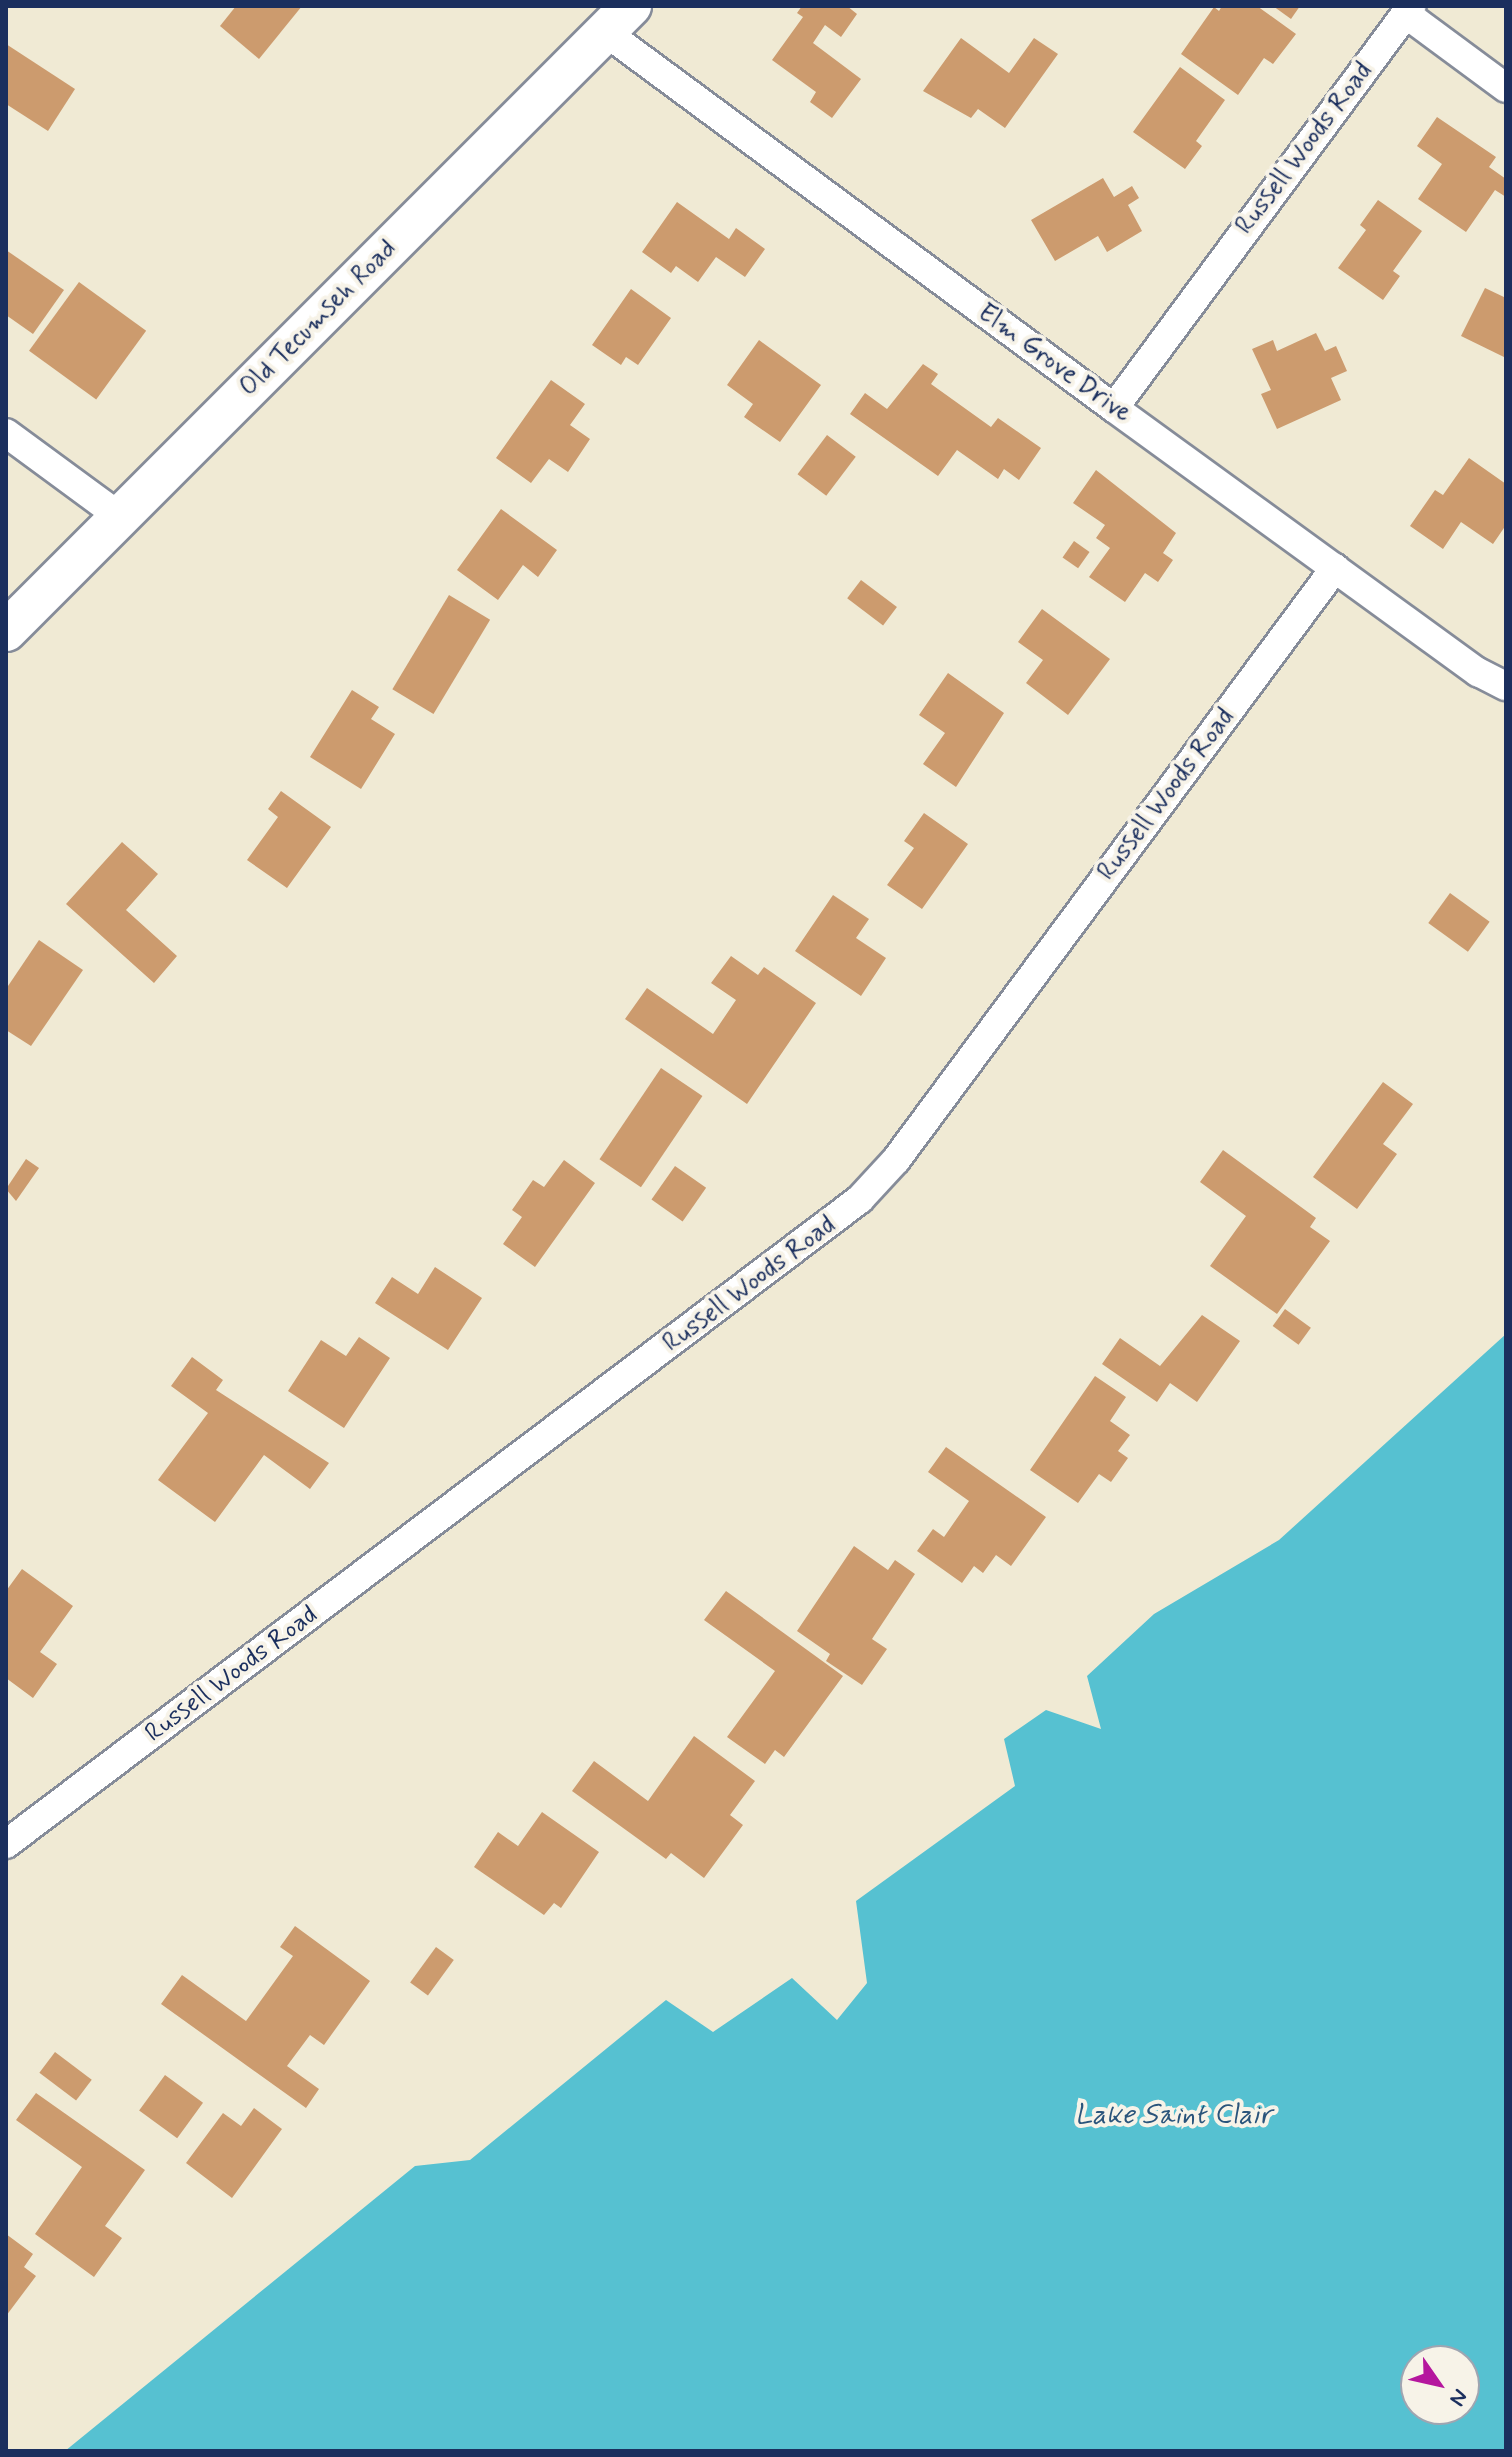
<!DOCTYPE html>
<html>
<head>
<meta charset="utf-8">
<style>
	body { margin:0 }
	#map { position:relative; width:1512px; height:2457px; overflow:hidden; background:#f0ead4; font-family:Mynerve,sans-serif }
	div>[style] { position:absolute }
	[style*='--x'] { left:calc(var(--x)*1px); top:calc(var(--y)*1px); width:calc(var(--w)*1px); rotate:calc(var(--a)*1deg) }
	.water>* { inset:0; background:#56c1d1 }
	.building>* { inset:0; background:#cc9b6e; transform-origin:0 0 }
	.roads { filter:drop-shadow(2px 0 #868c99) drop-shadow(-2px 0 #868c99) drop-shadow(0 2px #868c99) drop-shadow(0 -2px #868c99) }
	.street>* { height:28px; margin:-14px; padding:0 14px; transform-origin:14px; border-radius:14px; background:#fff }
	.secondary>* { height:40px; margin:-20px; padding:0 20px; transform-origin:20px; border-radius:20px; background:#fff }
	span { translate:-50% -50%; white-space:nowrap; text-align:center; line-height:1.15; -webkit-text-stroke:8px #f7f3e8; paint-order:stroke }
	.street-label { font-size:26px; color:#1b2f5e }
	.water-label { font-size:28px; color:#2a547b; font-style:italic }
	.frame { position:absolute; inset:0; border:8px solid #1b2f5e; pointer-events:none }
	.north { position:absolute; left:1400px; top:2345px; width:80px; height:80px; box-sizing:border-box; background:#f7f3e8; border:2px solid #9fa5b1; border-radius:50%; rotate:124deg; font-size:22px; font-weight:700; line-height:32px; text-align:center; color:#1b2f5e }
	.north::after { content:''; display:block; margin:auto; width:28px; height:36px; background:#b5179e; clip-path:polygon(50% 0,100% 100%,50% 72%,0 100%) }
</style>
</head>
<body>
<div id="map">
	<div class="water">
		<div style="clip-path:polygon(evenodd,1506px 1334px,1506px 2451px,65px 2451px,415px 2166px,470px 2160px,666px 2000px,713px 2032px,792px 1978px,837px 2020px,867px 1983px,856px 1901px,1015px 1786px,1004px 1739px,1046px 1710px,1101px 1729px,1087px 1676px,1154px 1614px,1279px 1540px,1506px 1334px,1416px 2361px,1464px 2361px,1464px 2409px,1416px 2409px,1416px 2361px)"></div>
	</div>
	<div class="building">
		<div style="clip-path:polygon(236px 6px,302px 6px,259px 59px,220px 26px)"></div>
		<div style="clip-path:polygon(802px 6px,847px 6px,857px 14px,841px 37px,825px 25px,813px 43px,861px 79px,832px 118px,810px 102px,816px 92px,772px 60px,803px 17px,797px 13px)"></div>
		<div style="clip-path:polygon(1222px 6px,1257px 6px,1296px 34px,1273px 64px,1264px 58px,1238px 95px,1181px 54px,1214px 7px,1219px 11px)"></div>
		<div style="clip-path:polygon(1273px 6px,1300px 6px,1291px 19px)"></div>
		<div style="clip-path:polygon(961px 38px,1009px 73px,1034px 38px,1058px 54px,1005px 128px,978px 109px,971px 118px,923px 91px)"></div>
		<div style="clip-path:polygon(6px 44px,75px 89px,48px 131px,6px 104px)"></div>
		<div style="clip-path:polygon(1180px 67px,1225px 100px,1196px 141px,1202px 146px,1185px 169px,1133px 132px)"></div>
		<div style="clip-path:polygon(1437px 117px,1496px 157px,1489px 167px,1506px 179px,1506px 197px,1495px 190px,1466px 232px,1418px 199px,1442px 164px,1417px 146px)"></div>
		<div style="clip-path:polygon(1103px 178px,1114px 197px,1132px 186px,1139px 198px,1128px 205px,1142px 231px,1107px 252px,1098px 236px,1055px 261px,1031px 220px)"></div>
		<div style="clip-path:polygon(1378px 200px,1422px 231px,1393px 271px,1400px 276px,1383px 300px,1338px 268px,1366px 230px,1360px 225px)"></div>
		<div style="clip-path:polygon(677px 202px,729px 239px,736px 228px,765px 249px,745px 277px,716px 257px,698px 282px,676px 266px,671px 273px,642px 252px)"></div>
		<div style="clip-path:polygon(6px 250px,64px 290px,33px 334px,6px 315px)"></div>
		<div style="left:79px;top:282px;width:83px;height:85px;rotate:36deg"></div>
		<div style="clip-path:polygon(1485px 288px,1506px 298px,1506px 358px,1461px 336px)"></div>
		<div style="clip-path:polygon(631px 289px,671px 318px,638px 365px,626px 357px,621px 365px,592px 345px)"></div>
		<div style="clip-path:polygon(1316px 333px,1325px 351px,1336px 346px,1347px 371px,1331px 378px,1341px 400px,1277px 429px,1261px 394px,1271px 390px,1252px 349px,1273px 340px,1277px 351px)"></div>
		<div style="clip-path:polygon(759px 340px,821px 385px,780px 442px,744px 417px,753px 404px,727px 385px)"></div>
		<div style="clip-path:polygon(923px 364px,938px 374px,931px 384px,991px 427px,998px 418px,1041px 448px,1019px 480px,1004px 469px,998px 479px,957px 450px,938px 476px,850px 414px,865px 393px,887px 409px)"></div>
		<div style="clip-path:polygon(551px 380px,585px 404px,570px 425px,590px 439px,568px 472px,549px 459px,531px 483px,496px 458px)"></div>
		<div style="left:827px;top:435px;width:36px;height:49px;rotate:37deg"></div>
		<div style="clip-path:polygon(1469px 458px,1506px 484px,1506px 525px,1493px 544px,1461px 522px,1443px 549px,1410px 526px,1435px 490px,1443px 495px)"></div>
		<div style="clip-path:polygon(1096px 470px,1176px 533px,1163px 553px,1173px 560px,1158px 582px,1145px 573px,1125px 602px,1089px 577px,1110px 548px,1096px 538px,1105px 525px,1073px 503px)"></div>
		<div style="clip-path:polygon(501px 509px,557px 550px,538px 577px,523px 565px,498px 600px,457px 570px)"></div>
		<div style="left:1074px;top:541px;width:19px;height:20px;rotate:35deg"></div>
		<div style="left:861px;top:580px;width:45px;height:23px;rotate:37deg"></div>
		<div style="left:449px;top:595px;width:48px;height:110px;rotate:31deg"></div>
		<div style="clip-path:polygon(1042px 609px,1110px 659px,1068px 715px,1026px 683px,1043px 660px,1018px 642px)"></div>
		<div style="clip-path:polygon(948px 673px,1004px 713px,956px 787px,923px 764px,945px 733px,919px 715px)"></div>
		<div style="clip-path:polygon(352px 690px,379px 707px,371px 719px,395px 734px,361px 789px,310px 757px)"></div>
		<div style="clip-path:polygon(281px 791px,331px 827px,287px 888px,247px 860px,278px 817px,268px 809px)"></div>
		<div style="clip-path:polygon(924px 813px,968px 844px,922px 909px,887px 885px,914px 848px,904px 841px)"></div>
		<div style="clip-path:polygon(122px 842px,158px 874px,126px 910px,177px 956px,154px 983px,66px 904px)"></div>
		<div style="left:1450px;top:893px;width:49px;height:37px;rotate:36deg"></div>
		<div style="clip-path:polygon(833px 895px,869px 919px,856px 938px,886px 958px,861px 996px,795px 951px)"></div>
		<div style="clip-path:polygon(39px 940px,83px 970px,31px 1046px,6px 1030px,6px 989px)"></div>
		<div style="clip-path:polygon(731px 956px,758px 975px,764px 967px,816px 1003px,747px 1104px,625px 1019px,647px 988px,713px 1034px,736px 1000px,711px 983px)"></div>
		<div style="left:661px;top:1068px;width:50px;height:110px;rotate:34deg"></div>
		<div style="clip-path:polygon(1383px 1082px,1413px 1104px,1383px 1144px,1397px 1154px,1357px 1209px,1313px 1177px)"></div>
		<div style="clip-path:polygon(1223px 1150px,1316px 1218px,1310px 1227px,1330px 1241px,1277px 1314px,1210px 1266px,1246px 1216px,1200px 1182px)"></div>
		<div style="clip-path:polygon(26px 1159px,39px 1168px,16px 1201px,6px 1189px)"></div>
		<div style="clip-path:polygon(564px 1160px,595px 1183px,535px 1267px,503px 1244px,522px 1217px,512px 1210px,533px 1180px,544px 1187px)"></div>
		<div style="left:675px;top:1166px;width:38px;height:41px;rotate:35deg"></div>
		<div style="clip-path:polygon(435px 1267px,482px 1298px,448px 1350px,375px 1303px,392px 1277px,418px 1294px)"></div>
		<div style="left:1285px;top:1309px;width:32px;height:21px;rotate:36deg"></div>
		<div style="clip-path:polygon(1202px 1315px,1240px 1341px,1197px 1402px,1170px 1383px,1157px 1402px,1102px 1364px,1120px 1338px,1160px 1366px)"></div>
		<div style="clip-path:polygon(359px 1337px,390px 1358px,344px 1428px,288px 1391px,321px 1340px,346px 1356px)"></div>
		<div style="clip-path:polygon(192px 1357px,223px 1380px,216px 1390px,329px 1463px,310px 1489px,264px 1455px,215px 1522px,158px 1480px,208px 1413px,171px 1386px)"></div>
		<div style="clip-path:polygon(1095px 1376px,1126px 1397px,1110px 1421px,1130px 1435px,1118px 1451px,1128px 1458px,1111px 1482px,1099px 1474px,1078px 1503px,1030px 1470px)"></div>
		<div style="clip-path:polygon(946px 1447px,1046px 1517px,1011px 1566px,996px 1555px,983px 1573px,974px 1566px,962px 1583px,917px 1551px,933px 1529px,944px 1537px,969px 1501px,928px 1472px)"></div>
		<div style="clip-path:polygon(854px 1546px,888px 1570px,895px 1560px,915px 1574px,872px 1639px,887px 1649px,862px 1685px,826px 1661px,830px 1654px,797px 1631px)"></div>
		<div style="clip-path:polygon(22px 1569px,73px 1606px,40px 1652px,57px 1664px,33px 1698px,6px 1678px,6px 1591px)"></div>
		<div style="clip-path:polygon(726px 1591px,843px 1676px,784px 1757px,775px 1750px,765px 1764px,727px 1737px,775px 1671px,704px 1620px)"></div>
		<div style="clip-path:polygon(694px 1736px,755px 1781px,730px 1815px,743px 1825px,704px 1878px,671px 1853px,666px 1859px,572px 1791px,594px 1761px,648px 1801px)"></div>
		<div style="clip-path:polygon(542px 1812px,599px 1852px,561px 1908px,554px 1903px,544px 1915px,474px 1867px,498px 1832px,518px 1846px)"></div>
		<div style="clip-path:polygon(295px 1926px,370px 1981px,324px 2045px,310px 2035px,287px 2066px,319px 2089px,306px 2108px,161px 2004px,182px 1975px,246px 2021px,293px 1956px,280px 1947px)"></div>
		<div style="left:436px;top:1947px;width:22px;height:44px;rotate:36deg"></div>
		<div style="left:55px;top:2052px;width:46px;height:26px;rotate:37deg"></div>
		<div style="left:165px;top:2075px;width:47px;height:44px;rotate:36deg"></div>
		<div style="clip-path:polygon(36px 2093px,145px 2170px,105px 2226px,122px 2238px,94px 2277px,35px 2234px,82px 2167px,16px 2120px)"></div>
		<div style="clip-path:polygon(254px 2108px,282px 2129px,232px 2198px,186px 2163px,223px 2113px,241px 2126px)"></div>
		<div style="clip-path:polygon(6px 2234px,33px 2254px,24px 2267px,36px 2276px,6px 2316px)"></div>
	</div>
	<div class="roads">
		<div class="street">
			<div style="--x:1406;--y:14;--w:124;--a:36.5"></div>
			<div style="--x:608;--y:34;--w:629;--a:36.47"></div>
			<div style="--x:1114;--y:408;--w:450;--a:36"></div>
			<div style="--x:1478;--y:672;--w:31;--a:27"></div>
			<div style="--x:1114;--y:408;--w:500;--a:-53.5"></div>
			<div style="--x:6;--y:433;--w:140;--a:36.3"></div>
			<div style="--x:6;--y:1844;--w:1070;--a:-37.06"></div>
			<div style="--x:860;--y:1199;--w:53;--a:-47.3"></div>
			<div style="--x:896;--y:1160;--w:737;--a:-53.44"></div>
		</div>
		<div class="secondary">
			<div style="--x:6;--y:631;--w:884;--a:-45"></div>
		</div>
	</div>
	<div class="street-label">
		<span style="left:1305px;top:149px;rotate:-53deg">Russell Woods Road</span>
		<span style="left:319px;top:319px;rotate:-45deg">Old Tecumseh Road</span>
		<span style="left:1054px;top:364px;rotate:36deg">Elm Grove Drive</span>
		<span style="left:1167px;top:795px;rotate:-53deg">Russell Woods Road</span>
		<span style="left:750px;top:1285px;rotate:-37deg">Russell Woods Road</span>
		<span style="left:232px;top:1675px;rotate:-37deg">Russell Woods Road</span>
	</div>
	<div class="water-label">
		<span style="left:1173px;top:2116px">Lake Saint Clair</span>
	</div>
	<div class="frame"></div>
	<div class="north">N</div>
</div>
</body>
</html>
